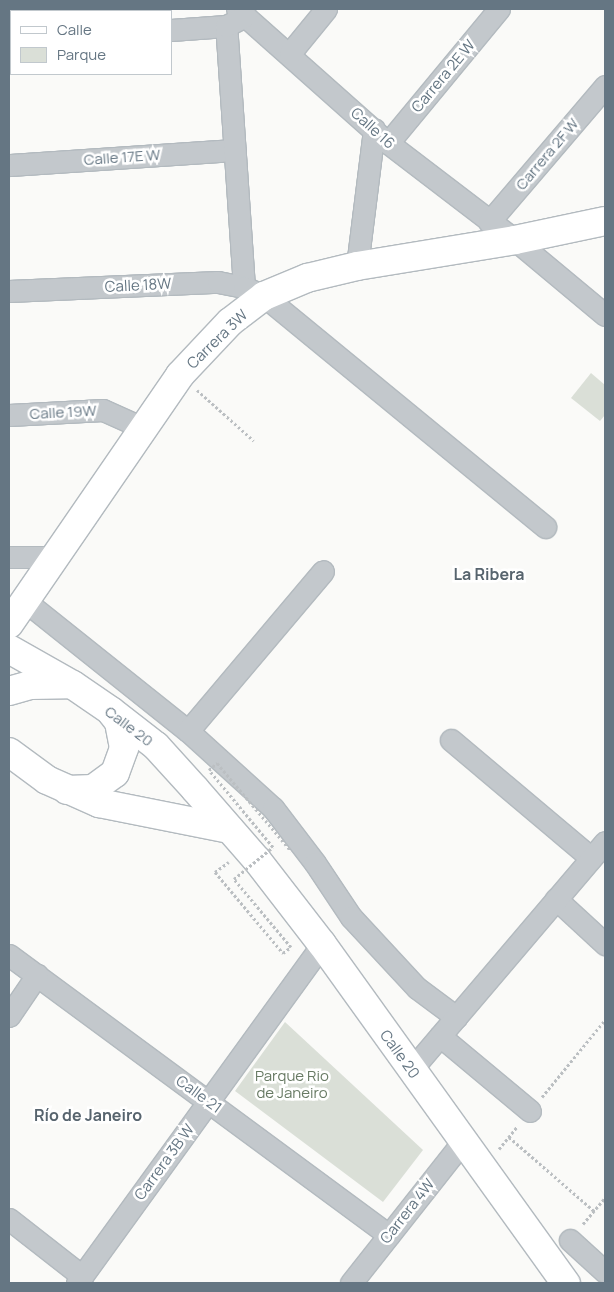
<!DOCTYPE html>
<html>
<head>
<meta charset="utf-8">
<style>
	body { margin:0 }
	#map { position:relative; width:614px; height:1292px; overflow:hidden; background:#fafaf8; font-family:Manrope,sans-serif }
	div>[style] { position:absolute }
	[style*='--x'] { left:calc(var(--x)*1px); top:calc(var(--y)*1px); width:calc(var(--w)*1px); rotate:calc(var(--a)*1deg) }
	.green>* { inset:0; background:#dadfd7 }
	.path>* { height:3px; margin-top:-1.5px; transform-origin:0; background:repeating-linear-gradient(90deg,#bbbfc2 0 2.5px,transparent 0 5px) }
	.roads { filter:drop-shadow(1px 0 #b3babf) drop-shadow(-1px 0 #b3babf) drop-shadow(0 1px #b3babf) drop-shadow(0 -1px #b3babf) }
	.street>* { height:21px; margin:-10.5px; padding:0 10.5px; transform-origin:10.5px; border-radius:10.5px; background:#c3c8cc }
	.secondary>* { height:28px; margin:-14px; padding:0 14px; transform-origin:14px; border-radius:14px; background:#fff }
	.path-bridge>* { height:3px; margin-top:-1.5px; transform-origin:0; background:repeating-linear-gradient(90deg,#bbbfc2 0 2.5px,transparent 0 5px) }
	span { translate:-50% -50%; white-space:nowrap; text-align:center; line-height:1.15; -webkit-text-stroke:5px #fff; paint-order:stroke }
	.street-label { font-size:15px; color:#657683 }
	.park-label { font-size:15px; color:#687a64 }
	.neighbourhood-label { font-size:16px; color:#57646e; font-weight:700 }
	.frame { position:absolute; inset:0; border:10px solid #657683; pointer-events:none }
	.legend { position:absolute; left:10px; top:10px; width:162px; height:65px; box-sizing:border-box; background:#fff; border:1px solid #c1c8cd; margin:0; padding:6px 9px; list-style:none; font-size:15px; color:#657683 }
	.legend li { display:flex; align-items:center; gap:10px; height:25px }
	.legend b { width:25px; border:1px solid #c1c8cd }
</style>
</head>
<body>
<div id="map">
	<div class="green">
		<div style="clip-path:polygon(591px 373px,605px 385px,605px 415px,600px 421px,571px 398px)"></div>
		<div style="clip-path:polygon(285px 1022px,423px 1150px,383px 1202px,235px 1091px)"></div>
	</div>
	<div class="path">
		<div style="--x:197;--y:390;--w:76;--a:41.8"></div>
		<div style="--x:215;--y:872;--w:17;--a:-36"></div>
		<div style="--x:542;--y:1097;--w:99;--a:-50.7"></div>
		<div style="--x:509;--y:1137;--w:113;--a:41"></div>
		<div style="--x:499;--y:1149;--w:28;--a:-51"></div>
		<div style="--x:583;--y:1224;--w:34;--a:-50"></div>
	</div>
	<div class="roads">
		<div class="street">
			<div style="--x:237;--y:9;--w:202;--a:41.6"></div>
			<div style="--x:388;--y:143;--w:160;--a:37.4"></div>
			<div style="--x:515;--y:240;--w:117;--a:39.8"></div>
			<div style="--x:171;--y:30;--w:55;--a:-4.2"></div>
			<div style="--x:9;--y:40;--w:2;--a:0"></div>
			<div style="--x:290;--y:53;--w:57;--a:-50.7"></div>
			<div style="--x:388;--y:143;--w:174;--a:-50.4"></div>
			<div style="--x:9;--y:165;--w:226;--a:-3.8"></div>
			<div style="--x:489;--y:222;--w:179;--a:-49.5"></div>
			<div style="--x:357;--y:266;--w:138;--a:-82.9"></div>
			<div style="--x:244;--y:287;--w:262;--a:-93.9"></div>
			<div style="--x:226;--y:26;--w:22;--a:-27"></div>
			<div style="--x:9;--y:291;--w:209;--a:-2.5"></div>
			<div style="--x:218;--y:282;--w:26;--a:11"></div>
			<div style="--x:244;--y:287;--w:22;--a:24"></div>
			<div style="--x:264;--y:296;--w:364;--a:39.4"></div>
			<div style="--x:9;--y:415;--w:94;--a:-3"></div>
			<div style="--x:103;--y:410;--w:44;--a:24.2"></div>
			<div style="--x:9;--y:557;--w:46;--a:0"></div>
			<div style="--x:25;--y:601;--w:208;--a:38.6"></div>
			<div style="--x:188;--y:731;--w:115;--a:42.2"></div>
			<div style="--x:273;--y:808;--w:69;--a:52.6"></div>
			<div style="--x:315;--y:863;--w:65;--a:56.3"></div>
			<div style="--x:351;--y:917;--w:97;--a:47.1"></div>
			<div style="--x:417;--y:988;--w:49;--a:36.6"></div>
			<div style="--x:188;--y:731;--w:209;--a:-49.8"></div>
			<div style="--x:451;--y:740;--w:183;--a:40.1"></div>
			<div style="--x:556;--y:899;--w:67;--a:42.6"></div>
			<div style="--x:9;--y:955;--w:472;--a:36.4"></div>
			<div style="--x:9;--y:1016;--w:50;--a:-55.7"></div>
			<div style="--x:440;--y:1036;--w:117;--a:39.8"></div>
			<div style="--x:411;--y:1070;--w:299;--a:-49.6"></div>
			<div style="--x:9;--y:1219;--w:93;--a:38"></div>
			<div style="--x:570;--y:1240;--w:47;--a:42.4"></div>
			<div style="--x:77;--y:1283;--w:418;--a:-54.1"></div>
			<div style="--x:351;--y:1283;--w:182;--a:-51.7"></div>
		</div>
		<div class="secondary">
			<div style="--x:9;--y:624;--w:302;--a:-55.5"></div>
			<div style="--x:180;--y:375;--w:73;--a:-46.7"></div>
			<div style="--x:230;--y:322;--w:43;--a:-37.4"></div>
			<div style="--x:264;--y:296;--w:47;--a:-22.7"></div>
			<div style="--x:307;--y:278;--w:51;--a:-13.5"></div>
			<div style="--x:357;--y:266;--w:160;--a:-9.3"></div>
			<div style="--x:515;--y:240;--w:92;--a:-11.9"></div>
			<div style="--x:9;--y:649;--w:73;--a:29.4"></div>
			<div style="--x:73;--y:685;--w:46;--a:34.4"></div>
			<div style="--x:111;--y:711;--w:57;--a:37.9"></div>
			<div style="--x:156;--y:746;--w:58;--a:47.8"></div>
			<div style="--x:195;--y:789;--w:94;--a:48.9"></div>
			<div style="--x:257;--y:860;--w:106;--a:52.3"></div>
			<div style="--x:322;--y:944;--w:418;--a:54.3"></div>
			<div style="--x:9;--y:691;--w:22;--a:-16"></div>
			<div style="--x:30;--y:685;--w:39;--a:-1"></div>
			<div style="--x:9;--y:752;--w:47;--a:36.4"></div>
			<div style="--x:47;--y:780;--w:57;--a:23.9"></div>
			<div style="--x:99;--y:803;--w:133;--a:11.3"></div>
			<div style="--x:67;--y:790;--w:26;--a:-2"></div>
			<div style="--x:93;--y:789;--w:27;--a:-36"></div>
			<div style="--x:115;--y:773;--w:27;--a:-70"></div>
			<div style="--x:124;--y:748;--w:26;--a:-101"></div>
			<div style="--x:119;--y:722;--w:11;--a:-128"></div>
		</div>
	</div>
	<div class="path-bridge">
		<div style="--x:215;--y:872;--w:106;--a:50"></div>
		<div style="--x:283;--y:953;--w:10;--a:-37"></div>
		<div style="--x:291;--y:947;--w:89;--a:-130"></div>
		<div style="--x:234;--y:879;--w:50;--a:-39.4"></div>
		<div style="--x:273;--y:847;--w:100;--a:-129.7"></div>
		<div style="--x:209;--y:770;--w:11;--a:-41"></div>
		<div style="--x:217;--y:763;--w:115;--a:49.9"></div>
	</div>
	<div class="street-label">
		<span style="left:443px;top:76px;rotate:-50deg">Carrera 2E W</span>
		<span style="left:373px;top:128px;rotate:42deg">Calle 16</span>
		<span style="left:547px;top:154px;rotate:-50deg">Carrera 2F W</span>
		<span style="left:122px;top:157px;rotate:-4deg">Calle 17E W</span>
		<span style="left:138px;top:285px;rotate:-3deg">Calle 18W</span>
		<span style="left:217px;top:339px;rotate:-44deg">Carrera 3W</span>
		<span style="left:63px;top:412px;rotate:-3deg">Calle 19W</span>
		<span style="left:129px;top:726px;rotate:37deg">Calle 20</span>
		<span style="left:400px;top:1054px;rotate:54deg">Calle 20</span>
		<span style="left:199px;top:1094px;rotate:36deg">Calle 21</span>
		<span style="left:164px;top:1162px;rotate:-54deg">Carrera 3B W</span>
		<span style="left:407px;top:1211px;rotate:-52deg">Carrera 4W</span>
	</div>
	<div class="park-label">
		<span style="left:292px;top:1084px">Parque Rio<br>de Janeiro</span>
	</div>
	<div class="neighbourhood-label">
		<span style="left:489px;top:574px">La Ribera</span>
		<span style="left:88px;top:1115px">Río de Janeiro</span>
	</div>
	<div class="frame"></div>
	<ul class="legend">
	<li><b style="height:6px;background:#fff"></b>Calle</li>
	<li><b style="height:14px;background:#dadfd7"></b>Parque</li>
	</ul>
</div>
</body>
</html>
